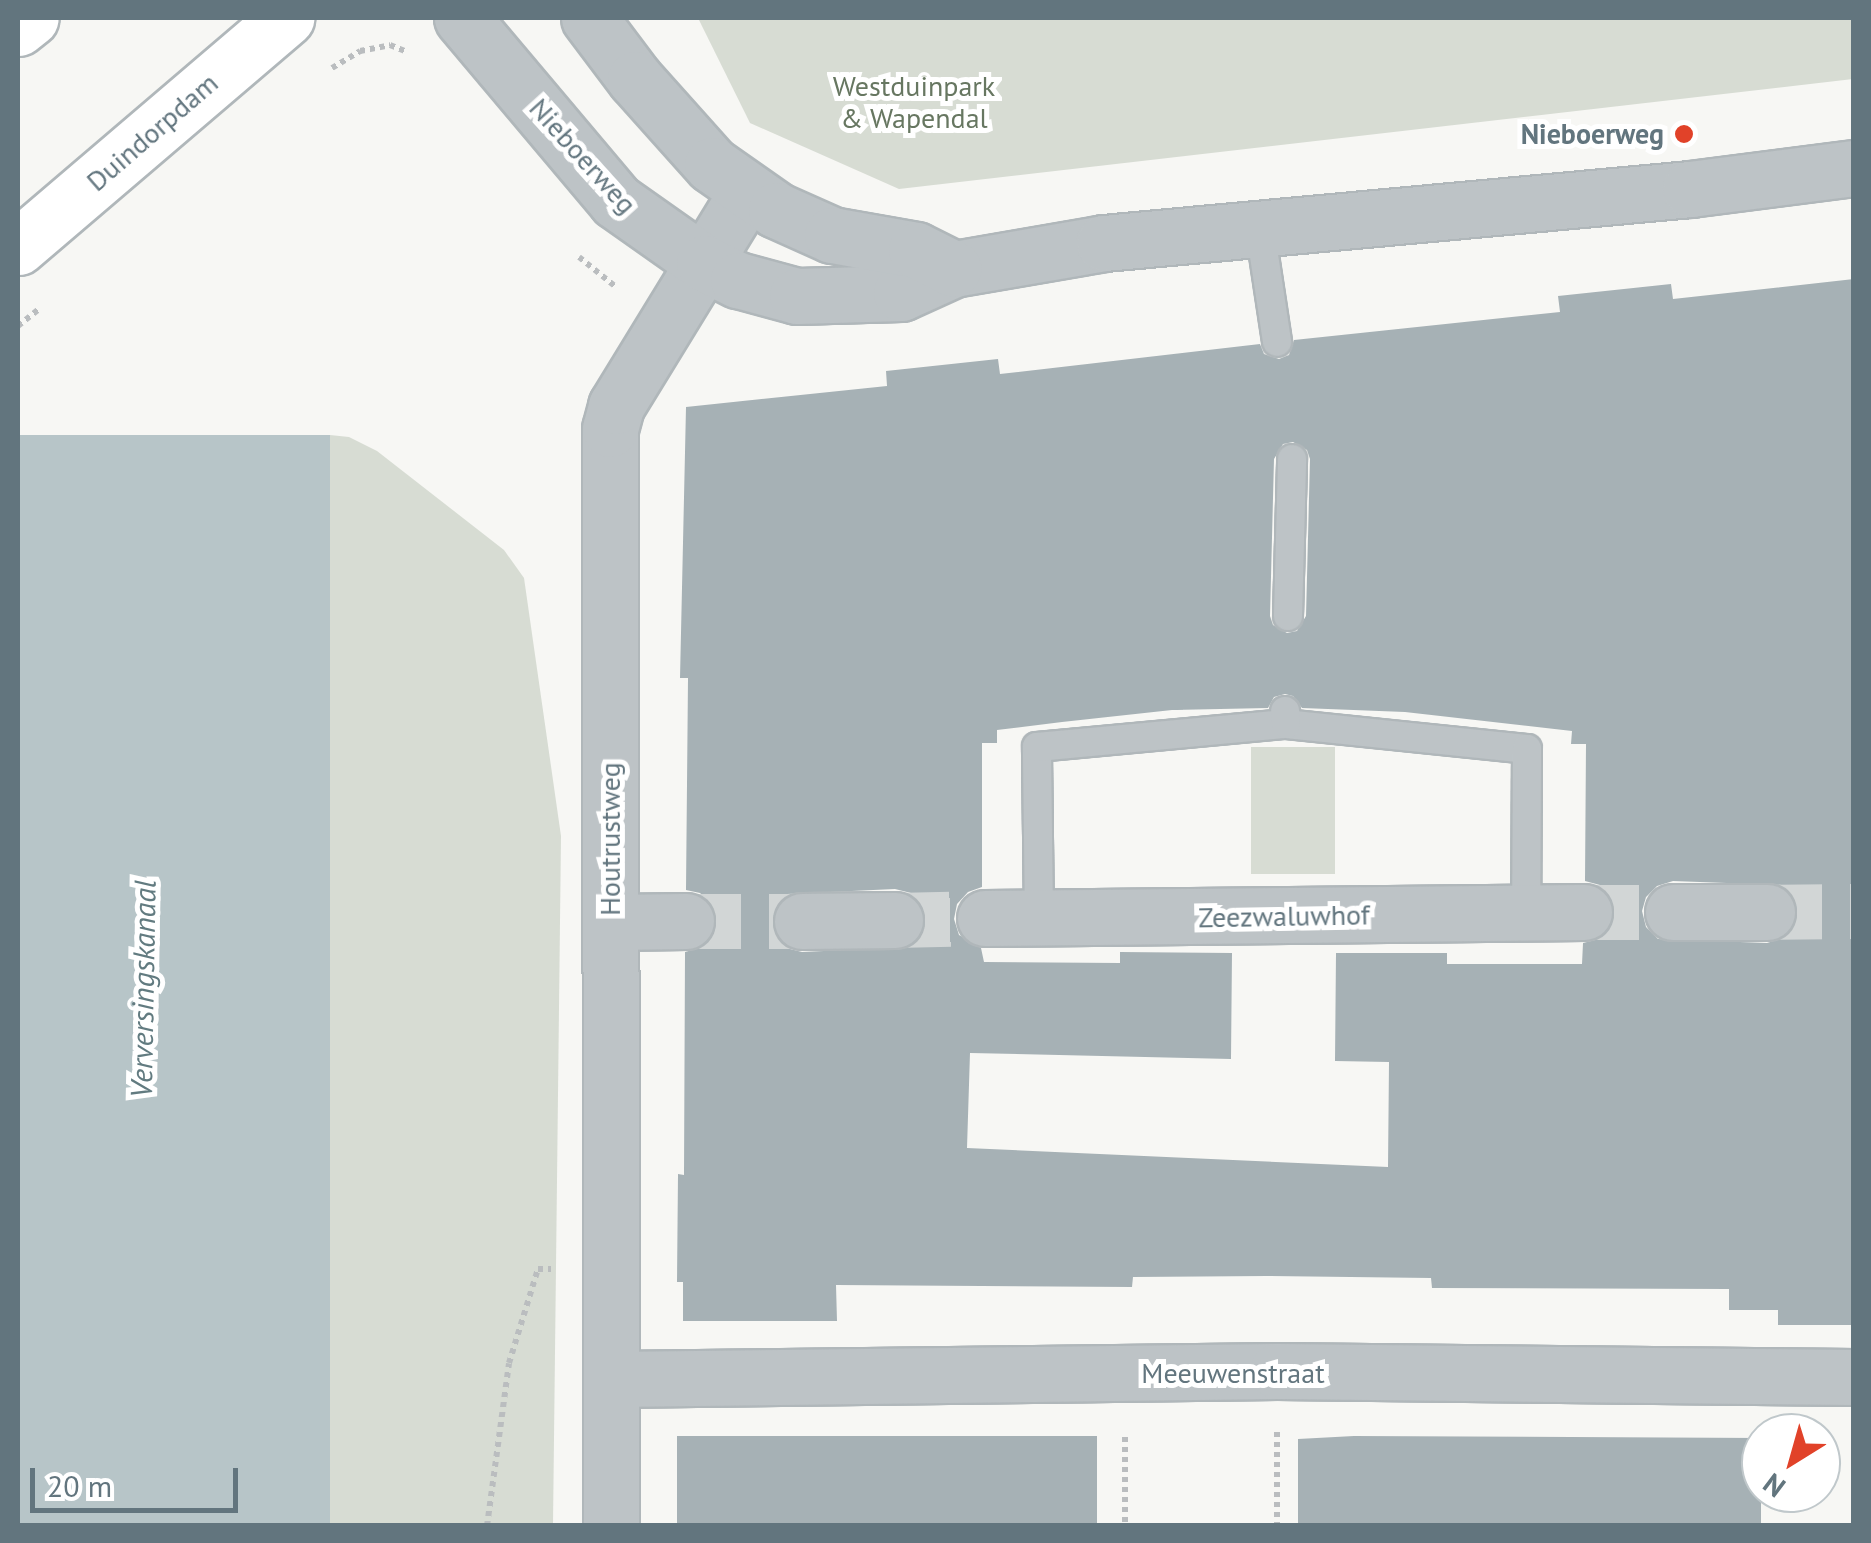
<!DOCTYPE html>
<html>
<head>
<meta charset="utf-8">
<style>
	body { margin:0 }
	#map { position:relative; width:1871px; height:1543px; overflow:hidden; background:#f7f7f4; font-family:"PT Sans",sans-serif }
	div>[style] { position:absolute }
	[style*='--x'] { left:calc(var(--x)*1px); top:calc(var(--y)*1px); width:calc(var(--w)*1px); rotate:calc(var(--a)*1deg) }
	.green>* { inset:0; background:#d7dcd3; transform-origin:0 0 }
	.water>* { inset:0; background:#b7c5c8; transform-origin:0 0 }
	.building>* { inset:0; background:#a6b1b5; transform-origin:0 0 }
	.minor-tunnel>* { height:55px; margin-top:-27.5px; transform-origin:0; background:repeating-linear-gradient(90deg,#d2d6d6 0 55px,transparent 0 83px) }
	.path>* { height:6px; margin-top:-3px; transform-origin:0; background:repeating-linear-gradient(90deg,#babdbf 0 5px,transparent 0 10px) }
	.roads { filter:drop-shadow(2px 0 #b0b7ba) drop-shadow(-2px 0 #b0b7ba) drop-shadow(0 2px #b0b7ba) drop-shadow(0 -2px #b0b7ba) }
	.service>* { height:28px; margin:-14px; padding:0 14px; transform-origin:14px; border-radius:14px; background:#bdc3c6 }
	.minor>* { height:55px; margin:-27.5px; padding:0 27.5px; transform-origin:27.5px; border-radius:27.5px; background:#bdc3c6 }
	.tertiary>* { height:55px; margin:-27.5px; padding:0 27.5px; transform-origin:27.5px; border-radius:27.5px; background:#bdc3c6 }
	.secondary>* { height:55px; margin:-27.5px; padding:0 27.5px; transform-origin:27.5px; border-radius:27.5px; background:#fff }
	.dots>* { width:28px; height:28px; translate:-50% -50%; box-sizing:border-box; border:5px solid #fff; border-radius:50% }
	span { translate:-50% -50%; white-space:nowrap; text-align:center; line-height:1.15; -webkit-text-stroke:10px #fff; paint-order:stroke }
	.park-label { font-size:28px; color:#677761 }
	.street-label { font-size:28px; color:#62757e }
	.poi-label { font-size:28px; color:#62757e; font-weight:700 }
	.right { translate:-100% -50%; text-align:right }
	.water-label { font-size:30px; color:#627b80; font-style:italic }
	.frame { position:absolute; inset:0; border:20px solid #62757e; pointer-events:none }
	.north { position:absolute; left:1741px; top:1413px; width:100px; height:100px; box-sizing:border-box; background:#fff; border:2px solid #c0c8cb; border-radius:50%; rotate:217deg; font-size:28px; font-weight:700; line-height:40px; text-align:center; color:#62757e }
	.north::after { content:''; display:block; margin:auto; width:35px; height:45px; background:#e14229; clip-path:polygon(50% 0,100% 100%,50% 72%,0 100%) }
	.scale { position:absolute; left:30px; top:1468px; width:208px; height:45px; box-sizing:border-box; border:5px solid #62757e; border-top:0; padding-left:12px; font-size:30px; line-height:35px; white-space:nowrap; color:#62757e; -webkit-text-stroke:8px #fff; paint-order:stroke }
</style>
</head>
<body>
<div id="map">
	<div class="green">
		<div style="clip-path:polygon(698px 18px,1853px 18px,1853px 79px,899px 189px,750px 123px)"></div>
		<div style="clip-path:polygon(330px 435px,349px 437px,377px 451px,504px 550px,524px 578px,561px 836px,553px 1525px,323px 1525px)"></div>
		<div style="left:1251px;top:747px;width:84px;height:127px"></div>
	</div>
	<div class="water">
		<div style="left:330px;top:435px;width:1090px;height:313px;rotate:90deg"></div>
	</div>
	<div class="building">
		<div style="clip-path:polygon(evenodd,1854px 279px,1854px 1325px,1778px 1325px,1778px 1310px,1729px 1310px,1729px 1289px,1432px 1288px,1431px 1278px,1267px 1276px,1133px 1277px,1132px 1287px,836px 1285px,837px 1321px,683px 1321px,683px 1282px,677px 1282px,678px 1174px,684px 1175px,685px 952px,703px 947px,713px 937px,717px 922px,712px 904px,700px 893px,686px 890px,688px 678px,680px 678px,686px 407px,887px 386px,886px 371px,998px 359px,1000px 374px,1260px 344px,1264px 354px,1279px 359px,1289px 355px,1294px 340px,1560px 312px,1558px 296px,1671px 284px,1673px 299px,1854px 279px,1293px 442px,1307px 450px,1310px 459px,1306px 616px,1297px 631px,1287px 633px,1273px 625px,1270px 616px,1274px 459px,1283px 444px,1293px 442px,1854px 279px,1285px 694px,1293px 696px,1302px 708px,1405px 712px,1572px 731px,1571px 744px,1586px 744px,1585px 881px,1600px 885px,1611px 897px,1615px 913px,1611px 928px,1599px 939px,1583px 943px,1582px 964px,1447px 964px,1447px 953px,1336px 953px,1335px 1061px,1389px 1062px,1388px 1167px,967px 1148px,970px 1053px,1231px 1059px,1232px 953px,1120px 952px,1120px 963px,984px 962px,981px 948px,959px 935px,954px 919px,957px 904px,968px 892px,982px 887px,982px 743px,997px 743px,997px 730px,1062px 722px,1172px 710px,1268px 708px,1274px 697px,1285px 694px,1854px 279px,1673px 881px,1782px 885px,1794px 897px,1798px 911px,1794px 927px,1783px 938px,1767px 943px,1658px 939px,1646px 927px,1642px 911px,1646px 897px,1657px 886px,1673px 881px,1854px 279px,895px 889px,911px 893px,922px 905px,926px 919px,922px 936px,910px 947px,802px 952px,786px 948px,775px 936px,771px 920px,774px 907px,787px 894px,895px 889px)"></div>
		<div style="left:677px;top:1436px;width:420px;height:90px"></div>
		<div style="clip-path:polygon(1354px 1436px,1761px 1438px,1761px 1526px,1298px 1526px,1298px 1439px)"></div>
	</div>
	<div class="minor-tunnel">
		<div style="--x:1584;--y:912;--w:89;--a:0"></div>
		<div style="--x:1767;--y:912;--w:87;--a:-0.7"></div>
		<div style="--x:895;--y:920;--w:90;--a:-1.3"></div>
		<div style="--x:686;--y:921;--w:116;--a:0"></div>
	</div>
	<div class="path">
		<div style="--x:332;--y:68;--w:33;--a:-31"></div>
		<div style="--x:360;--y:51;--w:31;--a:-11"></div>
		<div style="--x:390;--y:45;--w:18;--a:22"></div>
		<div style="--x:579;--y:257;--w:48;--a:39"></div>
		<div style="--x:18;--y:326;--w:28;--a:-39"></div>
		<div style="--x:1277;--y:1432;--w:94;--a:90"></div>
		<div style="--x:1125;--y:1437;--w:89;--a:90"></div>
		<div style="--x:487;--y:1526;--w:164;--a:-82.3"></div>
		<div style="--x:509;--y:1363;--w:98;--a:-72.9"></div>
		<div style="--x:538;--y:1269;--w:13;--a:0"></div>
	</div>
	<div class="roads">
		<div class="service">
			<div style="--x:1260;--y:229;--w:114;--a:81.4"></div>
			<div style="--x:1288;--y:616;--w:157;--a:-88.5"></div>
			<div style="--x:1286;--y:724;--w:242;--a:5.9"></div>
			<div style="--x:1527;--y:749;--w:165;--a:90.3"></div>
			<div style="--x:1039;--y:918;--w:171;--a:-90.7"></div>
			<div style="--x:1037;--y:747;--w:250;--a:-5.3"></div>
			<div style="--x:1286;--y:724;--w:13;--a:-94"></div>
		</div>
		<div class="minor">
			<div style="--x:1673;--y:912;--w:94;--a:0"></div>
			<div style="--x:985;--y:918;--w:599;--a:-0.57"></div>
			<div style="--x:802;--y:921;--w:93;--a:-0.6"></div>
			<div style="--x:610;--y:922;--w:76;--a:-0.8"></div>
			<div style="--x:612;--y:1379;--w:665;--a:-0.69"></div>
			<div style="--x:1277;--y:1371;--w:577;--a:0.6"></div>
			<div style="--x:611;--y:1526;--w:1097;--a:-90.05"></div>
			<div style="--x:610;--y:429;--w:24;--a:-75"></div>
			<div style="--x:616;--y:406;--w:252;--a:-58.5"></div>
		</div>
		<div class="tertiary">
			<div style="--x:462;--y:18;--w:239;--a:49.9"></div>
			<div style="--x:616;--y:201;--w:108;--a:35.2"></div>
			<div style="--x:704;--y:263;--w:38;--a:27"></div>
			<div style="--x:738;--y:280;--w:61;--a:15.2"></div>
			<div style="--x:797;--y:296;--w:104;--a:-1.7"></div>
			<div style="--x:901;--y:293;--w:58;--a:-24.4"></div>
			<div style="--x:954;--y:269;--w:152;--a:-9.8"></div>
			<div style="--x:1104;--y:243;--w:588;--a:-5.26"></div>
			<div style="--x:1690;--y:189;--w:165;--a:-7.3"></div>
			<div style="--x:589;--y:18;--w:76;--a:53"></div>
			<div style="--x:635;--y:79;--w:115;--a:48.2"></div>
			<div style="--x:712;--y:165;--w:78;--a:35.1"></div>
			<div style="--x:776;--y:210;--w:61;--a:24.1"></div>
			<div style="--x:832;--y:235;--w:85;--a:10.1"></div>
			<div style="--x:916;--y:250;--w:42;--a:26.6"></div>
		</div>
		<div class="secondary">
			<div style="--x:18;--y:28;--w:16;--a:-38"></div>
			<div style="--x:18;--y:247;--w:353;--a:-40.5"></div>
		</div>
	</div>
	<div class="dots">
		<div style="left:1684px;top:134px;background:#e14229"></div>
	</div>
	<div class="park-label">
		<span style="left:914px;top:102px">Westduinpark<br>&amp; Wapendal</span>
	</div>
	<div class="street-label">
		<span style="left:152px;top:132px;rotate:-41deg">Duindorpdam</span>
		<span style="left:583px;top:156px;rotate:48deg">Nieboerweg</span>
		<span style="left:610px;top:839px;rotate:-90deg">Houtrustweg</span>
		<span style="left:1284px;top:916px;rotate:-1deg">Zeezwaluwhof</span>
		<span style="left:1233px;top:1373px">Meeuwenstraat</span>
	</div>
	<div class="poi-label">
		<span class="right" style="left:1664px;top:134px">Nieboerweg</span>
	</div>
	<div class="water-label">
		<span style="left:143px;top:989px;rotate:-89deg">Verversingskanaal</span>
	</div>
	<div class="frame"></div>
	<div class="north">N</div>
	<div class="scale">20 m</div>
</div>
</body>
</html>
